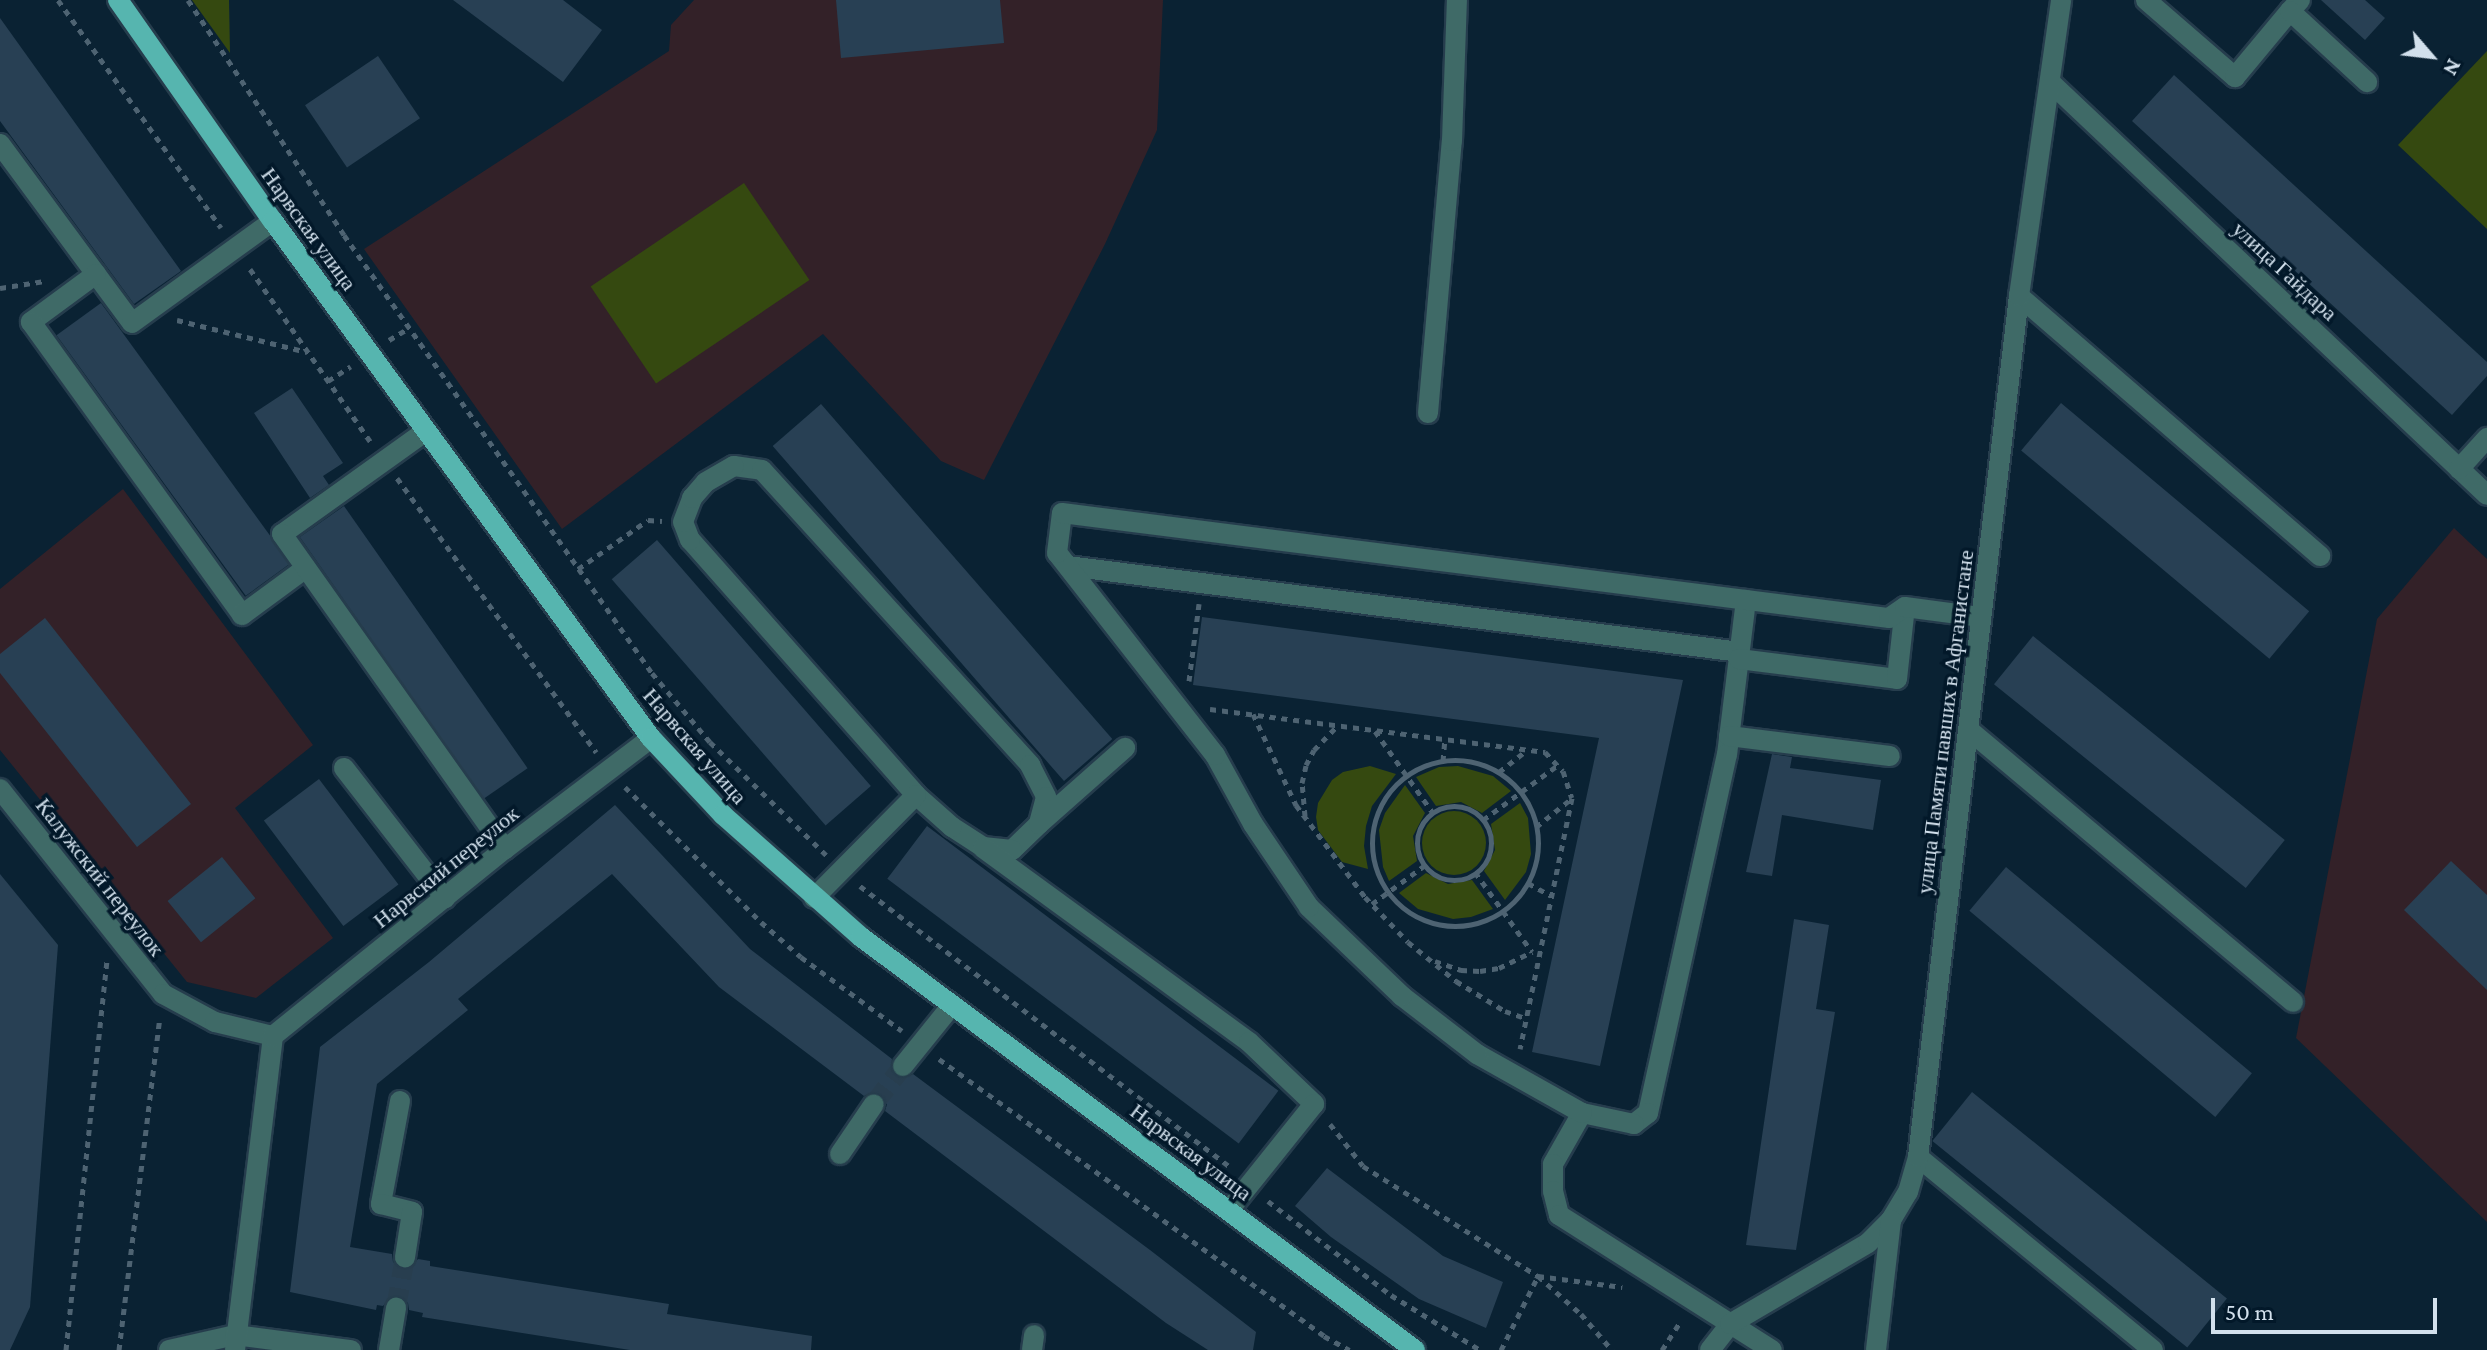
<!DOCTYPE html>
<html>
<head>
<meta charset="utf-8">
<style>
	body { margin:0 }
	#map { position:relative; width:2487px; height:1350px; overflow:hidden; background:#0a2233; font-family:"Crimson Pro",serif }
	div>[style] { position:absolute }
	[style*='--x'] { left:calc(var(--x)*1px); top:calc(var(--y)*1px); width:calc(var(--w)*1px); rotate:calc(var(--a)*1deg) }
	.education>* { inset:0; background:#332128 }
	.green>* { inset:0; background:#354910; transform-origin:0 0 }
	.round { border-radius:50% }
	.building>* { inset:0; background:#284054; transform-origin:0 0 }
	.minor-tunnel>* { height:20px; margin-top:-10px; transform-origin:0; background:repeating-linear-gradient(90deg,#283e4f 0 20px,transparent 0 30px) }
	.path>* { height:5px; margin-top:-2.5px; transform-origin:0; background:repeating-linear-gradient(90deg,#4e6372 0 6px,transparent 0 12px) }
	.path>.ring { margin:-2.5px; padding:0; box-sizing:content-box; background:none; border:5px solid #4e6372; border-radius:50% }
	.roads { filter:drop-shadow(2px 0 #263d4d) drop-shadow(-2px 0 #263d4d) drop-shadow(0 2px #263d4d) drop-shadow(0 -2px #263d4d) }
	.minor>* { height:20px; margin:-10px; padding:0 10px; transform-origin:10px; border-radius:10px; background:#3f6a67 }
	.major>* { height:20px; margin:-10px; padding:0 10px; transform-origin:10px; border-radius:10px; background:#56b5af }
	span { translate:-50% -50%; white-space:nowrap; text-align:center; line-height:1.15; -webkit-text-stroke:7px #021829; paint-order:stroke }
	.street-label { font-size:22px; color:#d2e0ec }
	.north { position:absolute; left:2391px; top:16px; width:80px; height:80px; -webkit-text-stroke:6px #021829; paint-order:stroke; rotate:118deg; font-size:22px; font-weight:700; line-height:32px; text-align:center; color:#d2e0ec }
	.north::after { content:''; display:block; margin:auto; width:28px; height:36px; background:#d2e0ec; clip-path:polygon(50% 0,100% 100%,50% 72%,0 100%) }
	.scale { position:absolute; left:2211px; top:1298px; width:226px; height:36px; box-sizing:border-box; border:4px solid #d2e0ec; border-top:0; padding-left:10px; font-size:24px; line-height:28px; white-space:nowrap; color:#d2e0ec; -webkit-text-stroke:6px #021829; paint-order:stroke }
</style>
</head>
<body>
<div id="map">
	<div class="education">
		<div style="clip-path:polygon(694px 0,1163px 0,1157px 130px,1105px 244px,984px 480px,941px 461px,823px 334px,562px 529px,364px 249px,669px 51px,671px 25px)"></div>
		<div style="clip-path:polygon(123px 489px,313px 745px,235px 808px,333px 938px,256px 998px,187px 982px,0 750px,0 589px)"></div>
		<div style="clip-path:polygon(2454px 528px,2487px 559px,2487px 1222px,2296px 1038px,2377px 619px)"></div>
	</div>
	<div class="green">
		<div style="clip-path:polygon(192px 0,229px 0,230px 53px)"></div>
		<div style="clip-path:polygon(2487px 51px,2487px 229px,2398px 145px)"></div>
		<div style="left:744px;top:183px;width:117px;height:185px;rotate:56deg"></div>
		<div style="clip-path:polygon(1370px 766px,1396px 774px,1372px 806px,1366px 826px,1364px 846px,1368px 869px,1342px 862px,1318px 830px,1316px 817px,1318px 803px,1332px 780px,1343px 772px)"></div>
		<div style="clip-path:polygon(1458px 766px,1493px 776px,1511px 791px,1482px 813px,1461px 802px,1436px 806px,1416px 777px,1439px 767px)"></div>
		<div style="clip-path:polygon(1405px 785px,1425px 813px,1413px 836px,1417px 861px,1389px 881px,1383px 867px,1379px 830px,1385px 813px)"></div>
		<div style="clip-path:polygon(1520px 803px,1528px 818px,1531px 854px,1526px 872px,1505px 900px,1484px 871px,1495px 850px,1491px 824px)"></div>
		<div class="round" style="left:1422px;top:811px;width:64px;height:64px"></div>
		<div style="clip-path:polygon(1426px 873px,1448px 884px,1472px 880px,1493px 909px,1471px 917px,1453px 919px,1418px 909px,1399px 893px)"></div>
	</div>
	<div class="building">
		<div style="clip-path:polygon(453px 0,563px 0,602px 30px,563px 82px)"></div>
		<div style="clip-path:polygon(836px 0,1000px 0,1004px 43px,841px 58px)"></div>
		<div style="clip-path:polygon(2321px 0,2365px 0,2385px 18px,2365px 40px)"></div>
		<div style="clip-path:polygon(0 18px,181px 271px,134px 304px,0 121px)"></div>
		<div style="left:378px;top:56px;width:75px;height:88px;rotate:56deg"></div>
		<div style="clip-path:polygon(2174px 75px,2487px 362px,2487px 376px,2452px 415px,2132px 121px)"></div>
		<div style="left:101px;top:303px;width:322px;height:55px;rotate:54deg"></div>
		<div style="clip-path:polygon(292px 388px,343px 463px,323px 476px,329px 485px,310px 498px,254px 413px)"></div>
		<div style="left:2061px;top:403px;width:324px;height:62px;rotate:40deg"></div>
		<div style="left:821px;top:404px;width:444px;height:64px;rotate:49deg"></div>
		<div style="left:344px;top:506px;width:320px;height:54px;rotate:55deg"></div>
		<div style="left:657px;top:540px;width:326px;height:60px;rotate:49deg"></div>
		<div style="clip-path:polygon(1202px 617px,1683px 680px,1600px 1066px,1532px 1052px,1599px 738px,1193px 685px)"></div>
		<div style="clip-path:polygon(45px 618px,191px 804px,137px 847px,0 673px,0 654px)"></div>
		<div style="left:2033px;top:636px;width:324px;height:62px;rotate:39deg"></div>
		<div style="clip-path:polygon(1772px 754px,1792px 757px,1790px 768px,1881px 780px,1873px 830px,1782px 815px,1772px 876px,1746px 872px)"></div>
		<div style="left:319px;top:779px;width:132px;height:69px;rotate:53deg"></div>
		<div style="clip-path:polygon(615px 805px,750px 949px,892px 1059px,891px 1070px,894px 1076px,902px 1079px,913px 1074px,1150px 1250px,1256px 1332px,1253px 1350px,1208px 1350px,1166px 1323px,885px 1111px,887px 1104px,882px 1094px,874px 1091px,864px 1096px,719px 987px,612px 874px,458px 999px,468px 1010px,377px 1084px,350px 1247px,392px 1254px,393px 1262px,402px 1270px,410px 1269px,418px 1259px,430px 1261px,430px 1266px,669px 1304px,667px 1314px,812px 1336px,811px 1350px,630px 1350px,422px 1317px,423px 1313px,409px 1310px,408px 1303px,399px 1295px,391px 1296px,383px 1306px,377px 1305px,376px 1310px,290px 1292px,320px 1047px,429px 962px)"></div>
		<div style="left:927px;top:826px;width:440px;height:66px;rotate:37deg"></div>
		<div style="left:222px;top:857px;width:53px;height:70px;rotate:51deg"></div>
		<div style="clip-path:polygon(2451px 861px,2487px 895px,2487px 990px,2404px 910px)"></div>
		<div style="left:2006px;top:867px;width:321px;height:57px;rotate:40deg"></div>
		<div style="clip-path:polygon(0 874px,58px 945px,30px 1307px,10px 1350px,0 1350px)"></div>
		<div style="clip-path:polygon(1794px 919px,1829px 925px,1816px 1009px,1835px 1012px,1796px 1250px,1746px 1245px)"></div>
		<div style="left:1972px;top:1092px;width:328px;height:63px;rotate:39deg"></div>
		<div style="clip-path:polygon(1327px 1168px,1443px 1256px,1503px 1282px,1486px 1328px,1419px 1299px,1331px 1237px,1295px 1206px)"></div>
	</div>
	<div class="minor-tunnel">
		<div style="--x:874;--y:1104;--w:48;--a:-52.7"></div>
		<div style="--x:396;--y:1308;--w:52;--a:-80"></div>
	</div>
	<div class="path">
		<div style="--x:58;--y:0;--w:280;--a:54.4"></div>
		<div style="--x:188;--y:0;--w:282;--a:56.4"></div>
		<div style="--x:344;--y:235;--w:535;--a:54.89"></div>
		<div style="--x:652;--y:673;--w:90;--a:50"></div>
		<div style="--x:710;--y:742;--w:162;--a:44.2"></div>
		<div style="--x:250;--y:269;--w:210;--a:55.1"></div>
		<div style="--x:0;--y:288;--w:45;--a:-9"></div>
		<div style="--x:177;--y:320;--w:134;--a:13.8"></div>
		<div style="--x:389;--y:340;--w:23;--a:-31"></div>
		<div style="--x:328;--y:381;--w:27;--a:-33"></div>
		<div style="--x:397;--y:478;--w:339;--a:54"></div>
		<div style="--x:578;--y:569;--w:85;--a:-35"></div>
		<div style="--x:648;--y:520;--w:14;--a:4"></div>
		<div style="--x:1189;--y:681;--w:78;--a:-82.6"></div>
		<div style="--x:1210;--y:709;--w:338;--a:7.3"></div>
		<div style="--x:1545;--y:752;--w:26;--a:47"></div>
		<div style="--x:1563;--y:771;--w:28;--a:72"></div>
		<div style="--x:1572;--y:798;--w:256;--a:101.7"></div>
		<div style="--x:1253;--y:714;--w:101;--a:64.7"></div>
		<div style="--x:1296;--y:805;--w:115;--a:53.1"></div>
		<div style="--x:1365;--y:897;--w:62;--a:46.3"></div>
		<div style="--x:1408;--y:942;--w:62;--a:39.1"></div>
		<div style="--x:1456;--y:981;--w:57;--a:31.5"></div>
		<div style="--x:1505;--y:1011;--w:21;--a:19"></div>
		<div style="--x:1375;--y:731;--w:100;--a:54.7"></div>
		<div class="ring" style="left:1372px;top:760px;width:161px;height:161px"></div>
		<div style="--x:1443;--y:761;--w:21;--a:-85"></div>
		<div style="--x:1499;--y:772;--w:34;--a:-38"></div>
		<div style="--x:625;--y:787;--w:192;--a:44.8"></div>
		<div style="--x:761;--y:922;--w:53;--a:41.2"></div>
		<div style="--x:801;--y:957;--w:125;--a:36.2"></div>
		<div class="ring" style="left:1417px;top:806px;width:69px;height:69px"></div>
		<div style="--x:1305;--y:816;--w:33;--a:-95"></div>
		<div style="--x:1302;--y:783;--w:18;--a:-77"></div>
		<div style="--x:1306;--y:765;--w:17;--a:-62"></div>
		<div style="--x:1314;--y:750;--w:33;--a:-46"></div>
		<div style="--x:1483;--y:820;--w:93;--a:-36.3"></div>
		<div style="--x:1536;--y:827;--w:45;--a:-38.7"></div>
		<div style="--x:1475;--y:872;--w:98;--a:54.5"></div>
		<div style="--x:1528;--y:883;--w:26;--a:29"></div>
		<div style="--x:860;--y:886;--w:466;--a:37.2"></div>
		<div style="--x:1372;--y:904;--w:66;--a:-36.3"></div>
		<div style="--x:1435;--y:961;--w:28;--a:19"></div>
		<div style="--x:1461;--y:970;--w:19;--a:3"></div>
		<div style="--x:1480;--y:971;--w:19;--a:-9"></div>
		<div style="--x:1499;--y:968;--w:37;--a:-26"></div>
		<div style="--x:939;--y:1059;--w:474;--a:35.7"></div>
		<div style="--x:1324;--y:1336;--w:29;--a:29"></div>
		<div style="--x:1330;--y:1124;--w:53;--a:51.8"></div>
		<div style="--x:1363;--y:1166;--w:207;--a:32.2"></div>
		<div style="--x:1538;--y:1276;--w:57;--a:41.5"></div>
		<div style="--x:1581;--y:1314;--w:48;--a:49.3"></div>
		<div style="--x:1268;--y:1201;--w:155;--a:37.4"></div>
		<div style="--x:1391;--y:1295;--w:105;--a:31.7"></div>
		<div style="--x:66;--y:1350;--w:391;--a:-84"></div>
		<div style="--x:119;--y:1350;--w:335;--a:-83"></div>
		<div style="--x:1501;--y:1350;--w:83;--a:-63.4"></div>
		<div style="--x:1538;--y:1276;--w:85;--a:7.5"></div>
		<div style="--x:1662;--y:1350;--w:35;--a:-57"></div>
	</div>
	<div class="roads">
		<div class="minor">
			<div style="--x:2146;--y:0;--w:118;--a:40.9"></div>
			<div style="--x:2235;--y:77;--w:86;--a:-50.2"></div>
			<div style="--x:2300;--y:0;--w:15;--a:132"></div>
			<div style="--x:2290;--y:11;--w:105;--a:42.7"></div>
			<div style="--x:2050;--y:82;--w:601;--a:43.38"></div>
			<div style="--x:0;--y:144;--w:222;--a:53.6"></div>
			<div style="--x:132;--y:323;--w:174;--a:-35.9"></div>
			<div style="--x:96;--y:274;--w:81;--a:143.6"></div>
			<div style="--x:31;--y:322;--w:361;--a:54.2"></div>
			<div style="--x:242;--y:615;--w:79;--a:-36.3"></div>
			<div style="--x:2019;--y:296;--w:398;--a:40.8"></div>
			<div style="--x:1428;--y:413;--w:273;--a:-85"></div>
			<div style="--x:1452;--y:141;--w:141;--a:-88"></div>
			<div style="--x:426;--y:431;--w:177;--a:144.4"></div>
			<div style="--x:282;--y:534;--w:386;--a:54.7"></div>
			<div style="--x:734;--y:466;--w:28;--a:8"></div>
			<div style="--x:762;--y:470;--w:399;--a:47.7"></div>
			<div style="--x:1030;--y:765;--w:36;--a:63"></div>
			<div style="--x:1046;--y:797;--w:28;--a:105"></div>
			<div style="--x:1039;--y:824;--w:37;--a:136"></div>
			<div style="--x:1012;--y:850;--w:29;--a:-174"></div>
			<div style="--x:983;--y:847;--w:37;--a:-147"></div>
			<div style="--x:952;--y:827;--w:48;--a:-138.4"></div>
			<div style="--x:916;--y:795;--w:341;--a:-131.5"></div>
			<div style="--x:690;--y:540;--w:19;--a:-111"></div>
			<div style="--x:683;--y:522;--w:26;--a:-69"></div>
			<div style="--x:692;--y:498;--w:21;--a:-49"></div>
			<div style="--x:706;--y:482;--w:32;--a:-30"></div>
			<div style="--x:2459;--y:469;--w:42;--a:-47.9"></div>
			<div style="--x:1068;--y:566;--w:677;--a:7.29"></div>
			<div style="--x:1746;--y:600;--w:155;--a:97"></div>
			<div style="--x:1727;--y:754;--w:368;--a:102.4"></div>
			<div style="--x:1648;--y:1113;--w:18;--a:142"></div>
			<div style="--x:1634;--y:1124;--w:53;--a:-168.1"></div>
			<div style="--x:1582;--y:1113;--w:59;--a:119.6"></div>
			<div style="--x:1553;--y:1164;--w:27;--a:90"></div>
			<div style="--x:1553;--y:1191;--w:25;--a:76"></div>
			<div style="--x:1559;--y:1215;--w:252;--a:32.4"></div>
			<div style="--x:1739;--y:659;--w:159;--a:7.2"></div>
			<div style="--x:1897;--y:679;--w:72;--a:-83.7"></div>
			<div style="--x:1969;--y:730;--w:423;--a:40"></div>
			<div style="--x:1729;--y:736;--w:162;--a:7.1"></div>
			<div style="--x:344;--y:768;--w:165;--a:52.2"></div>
			<div style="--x:0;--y:789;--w:262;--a:51.5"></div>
			<div style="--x:163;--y:994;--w:59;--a:28.3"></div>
			<div style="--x:215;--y:1022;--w:60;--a:13.6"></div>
			<div style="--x:1039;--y:824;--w:115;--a:-41.5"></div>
			<div style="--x:983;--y:848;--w:329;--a:36.1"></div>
			<div style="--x:1249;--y:1042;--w:90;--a:43.6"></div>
			<div style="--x:1314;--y:1104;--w:136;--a:128.7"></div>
			<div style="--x:814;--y:898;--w:145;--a:-45.3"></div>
			<div style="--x:903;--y:1066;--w:78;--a:-51.2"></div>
			<div style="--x:400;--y:1101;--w:105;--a:100.5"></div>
			<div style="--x:381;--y:1204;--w:32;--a:14"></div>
			<div style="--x:412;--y:1212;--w:46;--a:98.8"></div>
			<div style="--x:1582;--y:1113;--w:120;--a:-150.7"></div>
			<div style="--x:1477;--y:1054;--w:95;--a:-142.3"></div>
			<div style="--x:1402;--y:996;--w:129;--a:-136.3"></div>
			<div style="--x:1309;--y:907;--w:100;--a:-124"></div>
			<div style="--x:1253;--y:824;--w:79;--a:-118.8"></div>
			<div style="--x:1215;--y:755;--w:256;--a:-128"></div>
			<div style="--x:1057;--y:553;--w:40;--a:-82.9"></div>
			<div style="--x:1062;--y:513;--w:834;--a:7.24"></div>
			<div style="--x:1889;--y:618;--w:19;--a:-35"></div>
			<div style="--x:1905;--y:607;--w:77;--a:7.5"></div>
			<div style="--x:840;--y:1154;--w:60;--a:-55.8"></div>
			<div style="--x:1918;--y:1157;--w:304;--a:39.4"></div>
			<div style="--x:169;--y:1350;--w:68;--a:-12.8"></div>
			<div style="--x:235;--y:1335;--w:117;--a:7.4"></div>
			<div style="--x:235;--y:1350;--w:316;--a:-83.1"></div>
			<div style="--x:273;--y:1036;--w:298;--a:-38.9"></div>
			<div style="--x:505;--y:849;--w:183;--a:-37.2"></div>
			<div style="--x:389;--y:1350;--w:43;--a:-80.5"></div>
			<div style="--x:1032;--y:1350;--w:15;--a:-82"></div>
			<div style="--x:1710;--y:1350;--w:33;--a:-52"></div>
			<div style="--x:1730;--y:1324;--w:160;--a:-30.4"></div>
			<div style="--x:1868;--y:1243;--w:33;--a:-45"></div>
			<div style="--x:1891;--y:1220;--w:33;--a:-59"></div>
			<div style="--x:1908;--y:1192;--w:36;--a:-74"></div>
			<div style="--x:1918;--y:1157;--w:867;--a:-83.31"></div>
			<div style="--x:2019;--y:296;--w:299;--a:-81.9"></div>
			<div style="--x:1876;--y:1350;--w:131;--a:-83.4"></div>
		</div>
		<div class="major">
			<div style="--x:118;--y:0;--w:270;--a:55"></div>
			<div style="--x:273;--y:221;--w:640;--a:53.83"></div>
			<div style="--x:651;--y:738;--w:105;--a:46.9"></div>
			<div style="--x:723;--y:815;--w:184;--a:41.5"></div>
			<div style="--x:861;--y:937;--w:691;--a:36.7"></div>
		</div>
	</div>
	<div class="street-label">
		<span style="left:309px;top:229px;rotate:54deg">Нарвская улица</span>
		<span style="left:2285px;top:271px;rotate:43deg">улица Гайдара</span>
		<span style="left:1945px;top:722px;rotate:-83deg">улица Памяти павших в Афганистане</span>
		<span style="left:695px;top:746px;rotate:49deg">Нарвская улица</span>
		<span style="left:446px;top:867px;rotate:-39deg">Нарвский переулок</span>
		<span style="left:100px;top:877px;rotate:52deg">Калужский переулок</span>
		<span style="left:1191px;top:1152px;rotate:37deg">Нарвская улица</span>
	</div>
	<div class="north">N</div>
	<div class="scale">50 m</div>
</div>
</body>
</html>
